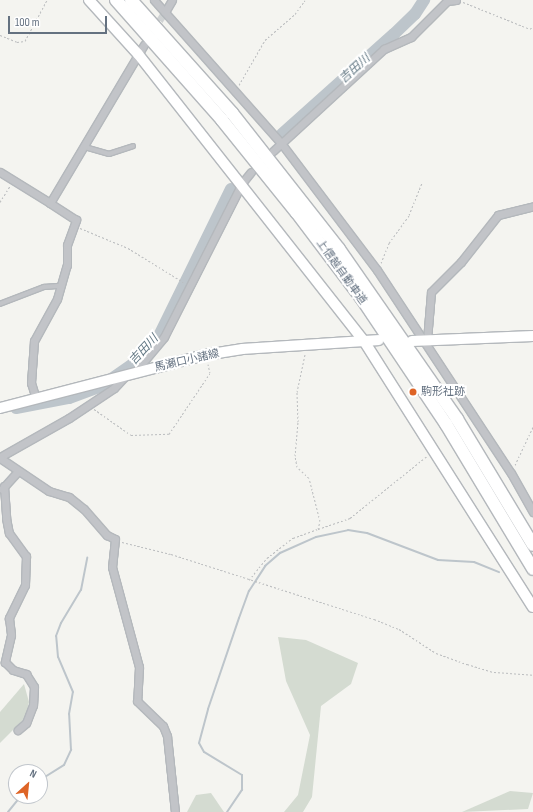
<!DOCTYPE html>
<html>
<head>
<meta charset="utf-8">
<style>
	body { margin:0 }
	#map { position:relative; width:533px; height:812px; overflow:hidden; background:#f4f4f0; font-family:"Sofia Sans Condensed","Noto Sans JP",sans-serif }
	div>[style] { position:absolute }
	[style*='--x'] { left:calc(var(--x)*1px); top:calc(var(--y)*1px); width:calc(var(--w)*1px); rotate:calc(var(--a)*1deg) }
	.green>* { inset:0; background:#d4dbd1 }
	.stream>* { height:2px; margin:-1px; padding:0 1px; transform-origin:1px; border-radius:1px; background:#bdc5cb }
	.river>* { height:12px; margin:-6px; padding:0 6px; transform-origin:6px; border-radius:6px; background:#bdc5cb }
	.street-tunnel>* { height:7px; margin-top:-3.5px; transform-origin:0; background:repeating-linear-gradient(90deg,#d0d3d4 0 7px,transparent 0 10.5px) }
	.path>* { height:1px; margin-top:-0.5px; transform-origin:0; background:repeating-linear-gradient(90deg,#bbbdbf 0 2px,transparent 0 4px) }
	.roads { filter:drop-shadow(1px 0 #b4b8bc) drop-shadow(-1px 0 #b4b8bc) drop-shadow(0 1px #b4b8bc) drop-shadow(0 -1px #b4b8bc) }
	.lane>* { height:3.5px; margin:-1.75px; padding:0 1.75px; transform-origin:1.75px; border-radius:1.75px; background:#c2c4c8 }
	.street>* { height:7px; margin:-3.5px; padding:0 3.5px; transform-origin:3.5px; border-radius:3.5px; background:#c2c4c8 }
	.secondary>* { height:10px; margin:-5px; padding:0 5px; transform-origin:5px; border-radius:5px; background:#fff }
	.highway>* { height:12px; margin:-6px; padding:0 6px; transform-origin:6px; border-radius:6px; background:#fff }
	.dots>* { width:11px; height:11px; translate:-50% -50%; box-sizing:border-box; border:2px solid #fff; border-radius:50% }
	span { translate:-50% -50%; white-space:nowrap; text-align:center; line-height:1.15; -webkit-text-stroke:4px #fff; paint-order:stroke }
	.street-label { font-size:11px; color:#647180 }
	.poi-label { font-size:11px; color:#647180 }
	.left { translate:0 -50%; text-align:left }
	.water-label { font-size:12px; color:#647985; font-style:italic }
	.north { position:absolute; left:8px; top:764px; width:40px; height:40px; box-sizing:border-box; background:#fff; border:1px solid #c1c6cc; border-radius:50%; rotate:27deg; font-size:11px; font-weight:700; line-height:16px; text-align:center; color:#647180 }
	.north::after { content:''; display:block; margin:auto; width:14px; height:18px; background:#de6426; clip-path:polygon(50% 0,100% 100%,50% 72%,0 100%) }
	.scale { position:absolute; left:8px; top:16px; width:99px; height:18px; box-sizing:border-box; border:2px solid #647180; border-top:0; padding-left:5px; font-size:12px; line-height:14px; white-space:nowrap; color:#647180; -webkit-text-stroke:3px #fff; paint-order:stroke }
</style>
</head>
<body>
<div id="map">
	<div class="green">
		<div style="clip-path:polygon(278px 637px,306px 640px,358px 663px,351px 684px,321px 706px,312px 797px,303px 812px,284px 812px,298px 795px,310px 735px,286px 681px)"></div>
		<div style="clip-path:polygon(24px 684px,29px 702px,26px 717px,0 743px,0 712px)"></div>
		<div style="clip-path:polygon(510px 791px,533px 793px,528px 809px,462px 812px)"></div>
		<div style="clip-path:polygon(211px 793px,224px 812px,187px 812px,196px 795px)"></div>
	</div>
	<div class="stream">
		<div style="--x:40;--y:780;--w:28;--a:-32"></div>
		<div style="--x:64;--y:765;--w:17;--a:-65"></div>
		<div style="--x:71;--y:750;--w:36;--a:-93"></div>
		<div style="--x:69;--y:714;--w:22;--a:-80"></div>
		<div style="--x:73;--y:692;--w:38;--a:-113"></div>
		<div style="--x:58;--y:657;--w:21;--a:-95"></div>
		<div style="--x:56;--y:636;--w:14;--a:-69"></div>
		<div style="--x:61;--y:623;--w:39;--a:-59"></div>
		<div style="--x:81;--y:590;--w:33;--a:-79"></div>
		<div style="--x:8;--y:812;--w:21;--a:-51"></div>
		<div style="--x:227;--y:812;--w:27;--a:-56"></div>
		<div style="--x:242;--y:790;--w:15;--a:-90"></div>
		<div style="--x:242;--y:775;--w:44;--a:-148.8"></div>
		<div style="--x:204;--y:752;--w:10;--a:-119"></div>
		<div style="--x:199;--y:743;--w:35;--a:-75"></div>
		<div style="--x:208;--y:709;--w:96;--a:-71.2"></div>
		<div style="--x:239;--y:618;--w:29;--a:-70"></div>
		<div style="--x:249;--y:591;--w:30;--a:-57"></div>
		<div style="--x:265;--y:566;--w:20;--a:-41"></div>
		<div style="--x:280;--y:553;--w:39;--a:-24"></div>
		<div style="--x:316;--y:537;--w:33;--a:-12"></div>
		<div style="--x:348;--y:530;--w:19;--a:9"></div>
		<div style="--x:367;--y:533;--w:76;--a:20.8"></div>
		<div style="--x:438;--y:560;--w:36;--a:3"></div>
		<div style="--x:474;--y:562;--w:27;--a:22"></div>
	</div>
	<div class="river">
		<div style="--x:282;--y:134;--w:150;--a:-41.8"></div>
		<div style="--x:394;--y:34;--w:29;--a:-44"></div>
		<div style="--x:415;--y:14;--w:17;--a:-57"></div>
		<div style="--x:16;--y:408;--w:54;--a:-10.7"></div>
		<div style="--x:69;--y:398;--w:33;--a:-20"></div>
		<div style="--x:100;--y:387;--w:39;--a:-35"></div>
		<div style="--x:132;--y:365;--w:37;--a:-46"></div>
		<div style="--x:158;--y:338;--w:166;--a:-63.9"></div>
	</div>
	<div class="street-tunnel">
		<div style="--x:154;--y:29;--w:20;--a:-57"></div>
	</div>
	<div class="path">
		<div style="--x:463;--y:2;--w:72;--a:21.9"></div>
		<div style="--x:530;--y:29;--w:4;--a:-45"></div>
		<div style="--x:0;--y:35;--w:18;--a:22"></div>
		<div style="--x:17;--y:42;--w:8;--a:-7"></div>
		<div style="--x:25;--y:41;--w:47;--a:-61.8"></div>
		<div style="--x:239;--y:85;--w:52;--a:-60"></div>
		<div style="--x:265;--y:40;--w:40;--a:-41"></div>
		<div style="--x:295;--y:14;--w:17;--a:-54"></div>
		<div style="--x:0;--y:202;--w:19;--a:-58"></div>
		<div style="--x:80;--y:228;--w:52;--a:22.6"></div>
		<div style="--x:128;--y:248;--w:65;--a:31.7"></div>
		<div style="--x:381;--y:263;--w:22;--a:-68"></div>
		<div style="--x:389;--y:243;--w:34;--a:-54"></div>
		<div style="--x:409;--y:215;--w:35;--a:-68"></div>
		<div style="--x:94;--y:409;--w:45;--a:35.1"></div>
		<div style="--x:131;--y:435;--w:38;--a:-2"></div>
		<div style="--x:169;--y:434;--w:73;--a:-56.1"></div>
		<div style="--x:210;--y:373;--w:9;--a:-103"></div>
		<div style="--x:515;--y:465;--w:42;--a:-64.7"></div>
		<div style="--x:318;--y:529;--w:34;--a:-19"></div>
		<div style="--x:350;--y:518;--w:99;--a:-38.8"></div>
		<div style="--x:122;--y:542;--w:50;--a:13.8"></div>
		<div style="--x:171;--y:554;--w:213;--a:17.8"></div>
		<div style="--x:374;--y:619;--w:27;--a:22"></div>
		<div style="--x:399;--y:629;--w:44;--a:33"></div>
		<div style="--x:436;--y:653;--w:33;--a:20"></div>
		<div style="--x:467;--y:664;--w:28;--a:17"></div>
		<div style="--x:494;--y:672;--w:39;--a:4"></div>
		<div style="--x:249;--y:580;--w:28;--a:-51"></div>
		<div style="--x:267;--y:558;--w:33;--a:-38"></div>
		<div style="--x:293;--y:538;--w:27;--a:-20"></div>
		<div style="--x:318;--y:529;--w:8;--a:-76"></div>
		<div style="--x:320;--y:521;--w:44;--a:-104.3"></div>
		<div style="--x:309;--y:478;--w:16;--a:-137"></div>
		<div style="--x:297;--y:467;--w:11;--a:-100"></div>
		<div style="--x:295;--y:456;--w:34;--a:-85"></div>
		<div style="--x:298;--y:422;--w:30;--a:-92"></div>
		<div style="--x:297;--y:392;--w:40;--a:-78"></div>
	</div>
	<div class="roads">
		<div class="lane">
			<div style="--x:85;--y:147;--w:25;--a:16"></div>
			<div style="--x:109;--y:154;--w:25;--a:-18"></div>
			<div style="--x:0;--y:304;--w:47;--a:-21.1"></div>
			<div style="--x:44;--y:287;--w:16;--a:-4"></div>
		</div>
		<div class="street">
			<div style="--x:154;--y:0;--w:191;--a:48.4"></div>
			<div style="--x:281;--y:143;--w:159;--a:52.9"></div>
			<div style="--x:377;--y:270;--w:243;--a:56.6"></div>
			<div style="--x:511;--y:473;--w:45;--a:60.6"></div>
			<div style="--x:165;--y:12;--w:14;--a:-60"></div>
			<div style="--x:273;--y:151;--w:151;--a:-42.6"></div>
			<div style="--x:384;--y:49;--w:30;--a:-24"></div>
			<div style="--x:411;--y:37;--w:51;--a:-45"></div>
			<div style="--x:447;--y:1;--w:9;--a:-6"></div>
			<div style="--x:0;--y:172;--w:59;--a:31.8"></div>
			<div style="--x:427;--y:340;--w:48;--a:-85.2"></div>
			<div style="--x:431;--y:292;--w:42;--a:-45"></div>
			<div style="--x:461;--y:262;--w:60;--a:-51.8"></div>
			<div style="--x:498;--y:215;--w:36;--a:-14"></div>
			<div style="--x:134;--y:373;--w:47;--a:-50.2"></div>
			<div style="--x:164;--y:337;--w:173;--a:-63.1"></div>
			<div style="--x:242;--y:183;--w:14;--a:-51"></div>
			<div style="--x:36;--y:399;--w:17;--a:-107"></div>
			<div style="--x:31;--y:383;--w:42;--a:-85.9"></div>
			<div style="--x:34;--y:341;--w:48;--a:-61.3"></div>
			<div style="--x:57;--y:299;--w:35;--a:-74"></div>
			<div style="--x:67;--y:265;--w:20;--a:-90"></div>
			<div style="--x:67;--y:245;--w:27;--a:-70"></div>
			<div style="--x:76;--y:220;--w:31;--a:-147"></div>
			<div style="--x:50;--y:203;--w:184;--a:-59.3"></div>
			<div style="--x:0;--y:457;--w:79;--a:-29.5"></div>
			<div style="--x:69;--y:418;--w:54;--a:-33.7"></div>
			<div style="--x:114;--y:388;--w:16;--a:-47"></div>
			<div style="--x:0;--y:458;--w:59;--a:34"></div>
			<div style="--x:49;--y:491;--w:21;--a:17"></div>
			<div style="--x:69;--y:497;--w:19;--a:39"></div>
			<div style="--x:84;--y:509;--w:35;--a:49"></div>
			<div style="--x:107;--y:535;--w:9;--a:27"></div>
			<div style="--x:115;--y:539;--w:28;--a:96"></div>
			<div style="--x:112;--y:567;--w:104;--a:74.9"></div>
			<div style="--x:139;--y:667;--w:34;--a:93"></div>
			<div style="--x:137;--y:701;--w:36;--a:44"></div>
			<div style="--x:163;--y:726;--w:11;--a:68"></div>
			<div style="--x:167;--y:736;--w:76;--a:84"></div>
			<div style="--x:4;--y:486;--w:32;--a:86"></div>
			<div style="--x:6;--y:518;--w:15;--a:79"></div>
			<div style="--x:9;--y:533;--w:29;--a:54"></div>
			<div style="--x:26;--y:556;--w:29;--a:92"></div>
			<div style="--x:25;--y:585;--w:37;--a:116"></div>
			<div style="--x:9;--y:618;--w:17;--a:83"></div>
			<div style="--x:11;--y:635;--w:28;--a:103"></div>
			<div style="--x:5;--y:662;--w:11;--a:45"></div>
			<div style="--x:13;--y:670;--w:14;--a:17"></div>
			<div style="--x:26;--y:674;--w:15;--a:58"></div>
			<div style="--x:34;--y:687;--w:18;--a:93"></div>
			<div style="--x:33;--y:705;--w:19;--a:111"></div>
			<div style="--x:26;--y:723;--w:11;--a:139"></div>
			<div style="--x:2;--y:489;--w:24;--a:-48"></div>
		</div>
		<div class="secondary">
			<div style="--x:89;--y:0;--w:73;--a:47.8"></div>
			<div style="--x:138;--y:54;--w:365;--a:51.8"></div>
			<div style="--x:364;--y:341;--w:315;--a:57.6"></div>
			<div style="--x:412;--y:341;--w:121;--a:-2.4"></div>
			<div style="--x:0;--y:408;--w:212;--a:-14.5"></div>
			<div style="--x:205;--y:355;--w:38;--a:-9"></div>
			<div style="--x:243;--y:349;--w:136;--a:-3.8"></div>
		</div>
		<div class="highway">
			<div style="--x:116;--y:0;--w:160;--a:48.5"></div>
			<div style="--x:222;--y:120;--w:119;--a:51.1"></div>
			<div style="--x:297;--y:213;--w:108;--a:52.9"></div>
			<div style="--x:362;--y:299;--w:151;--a:56.1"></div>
			<div style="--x:446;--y:424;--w:169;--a:59"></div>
			<div style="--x:131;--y:0;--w:152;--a:48.2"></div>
			<div style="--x:232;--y:113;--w:173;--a:51.8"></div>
			<div style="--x:339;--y:249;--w:207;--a:55.2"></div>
			<div style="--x:457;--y:419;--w:147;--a:58.9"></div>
		</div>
	</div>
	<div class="dots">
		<div style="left:413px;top:392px;background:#de6426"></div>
	</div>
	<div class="street-label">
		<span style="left:341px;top:272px;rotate:54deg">上信越自動車道</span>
		<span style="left:187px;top:361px;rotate:-13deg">馬瀬口小諸線</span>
	</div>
	<div class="poi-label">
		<span class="left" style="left:421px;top:392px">駒形社跡</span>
	</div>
	<div class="water-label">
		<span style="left:355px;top:69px;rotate:-42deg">吉田川</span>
		<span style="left:144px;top:350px;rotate:-47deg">吉田川</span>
	</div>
	<div class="north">N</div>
	<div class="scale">100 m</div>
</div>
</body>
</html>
